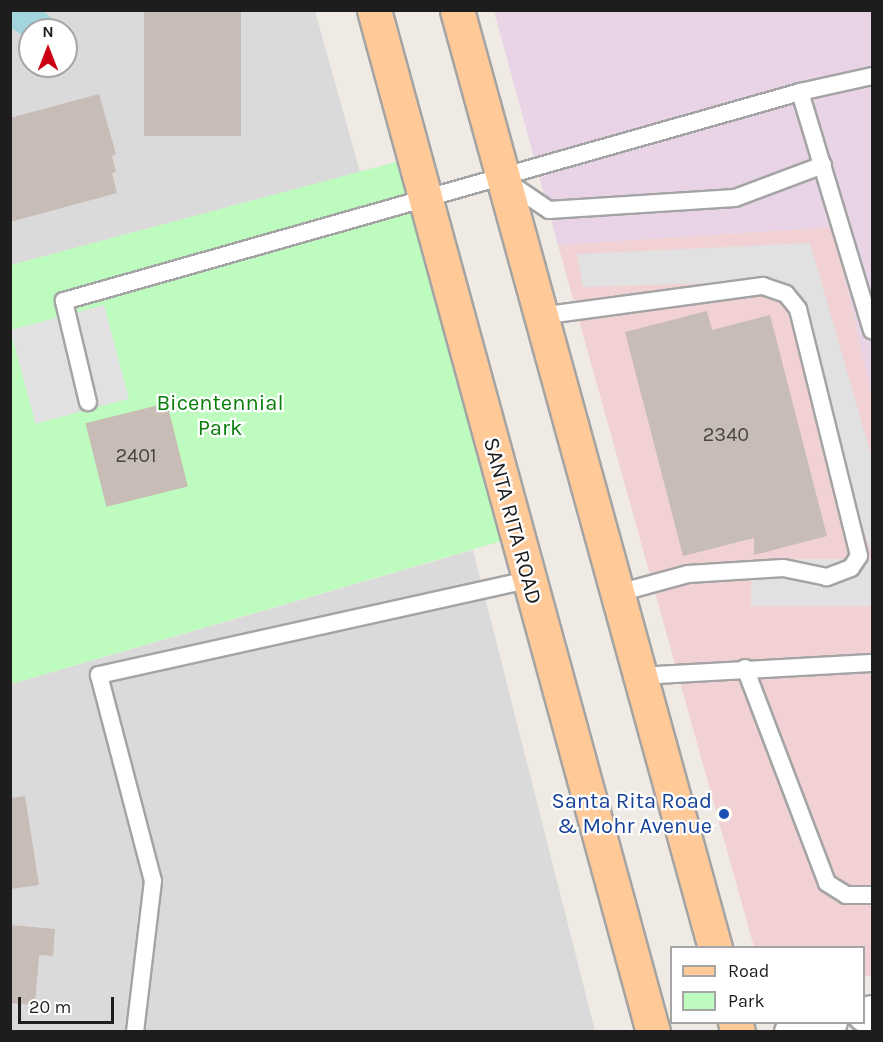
<!DOCTYPE html>
<html>
<head>
<meta charset="utf-8">
<style>
	body { margin:0 }
	#map { position:relative; width:883px; height:1042px; overflow:hidden; background:#efeae3; font-family:Karla,sans-serif }
	div>[style] { position:absolute }
	[style*='--x'] { left:calc(var(--x)*1px); top:calc(var(--y)*1px); width:calc(var(--w)*1px); rotate:calc(var(--a)*1deg) }
	.residential>* { inset:0; background:#dbdada }
	.commercial>* { inset:0; background:#f1d1d3 }
	.industrial>* { inset:0; background:#e8d4e6 }
	.park>* { inset:0; background:#befbbe }
	.parking>* { inset:0; background:#e1e1e1; transform-origin:0 0 }
	.water>* { inset:0; background:#a1d6de }
	.building>* { inset:0; background:#c7bcb6; transform-origin:0 0 }
	.roads { filter:drop-shadow(2px 0 #a4a4a4) drop-shadow(-2px 0 #a4a4a4) drop-shadow(0 2px #a4a4a4) drop-shadow(0 -2px #a4a4a4) }
	.lane>* { height:16px; margin:-8px; padding:0 8px; transform-origin:8px; border-radius:8px; background:#fff }
	.street>* { height:33px; margin:-16.5px; padding:0 16.5px; transform-origin:16.5px; border-radius:16.5px; background:#fff }
	.primary>* { height:33px; margin:-16.5px; padding:0 16.5px; transform-origin:16.5px; border-radius:16.5px; background:#ffc998 }
	.dots>* { width:16px; height:16px; translate:-50% -50%; box-sizing:border-box; border:3px solid #fff; border-radius:50% }
	span { translate:-50% -50%; white-space:nowrap; text-align:center; line-height:1.15; -webkit-text-stroke:4.5px #fff; paint-order:stroke }
	.number-label { font-size:20px; color:#484543 }
	.number-label span { -webkit-text-stroke-width:0 }
	.park-label { font-size:22px; color:#087f08 }
	.street-label { font-size:22px; color:#1d1d1d }
	.transit-label { font-size:22px; color:#164399 }
	.right { translate:-100% -50%; text-align:right }
	.frame { position:absolute; inset:0; border:12px solid #1d1d1d; pointer-events:none }
	.legend { position:absolute; left:670px; top:946px; width:195px; height:78px; box-sizing:border-box; background:#fff; border:2px solid #a5a5a5; margin:0; padding:8px 10px; list-style:none; font-size:18px; color:#1d1d1d }
	.legend li { display:flex; align-items:center; gap:12px; height:30px }
	.legend b { width:30px; border:2px solid #a5a5a5 }
	.north { position:absolute; left:18px; top:18px; width:60px; height:60px; box-sizing:border-box; background:#fff; border:2px solid #a5a5a5; border-radius:50%; rotate:0deg; font-size:16px; font-weight:700; line-height:24px; text-align:center; color:#1d1d1d }
	.north::after { content:''; display:block; margin:auto; width:21px; height:27px; background:#cb0012; clip-path:polygon(50% 0,100% 100%,50% 72%,0 100%) }
	.scale { position:absolute; left:18px; top:997px; width:96px; height:27px; box-sizing:border-box; border:3px solid #1d1d1d; border-top:0; padding-left:8px; font-size:18px; line-height:21px; white-space:nowrap; color:#1d1d1d; -webkit-text-stroke:4px #fff; paint-order:stroke }
</style>
</head>
<body>
<div id="map">
	<div class="residential">
		<div style="clip-path:polygon(evenodd,11px 11px,315px 11px,360px 172px,11px 265px,11px 11px,30px 30px,66px 30px,66px 66px,30px 66px,30px 30px)"></div>
		<div style="clip-path:polygon(473px 550px,595px 1031px,11px 1032px,11px 684px)"></div>
	</div>
	<div class="commercial">
		<div style="clip-path:polygon(833px 227px,872px 394px,872px 975px,864px 977px,864px 948px,754px 947px,558px 245px)"></div>
	</div>
	<div class="industrial">
		<div style="clip-path:polygon(494px 11px,872px 11px,872px 394px,833px 227px,558px 245px)"></div>
	</div>
	<div class="park">
		<div style="clip-path:polygon(400px 161px,505px 540px,11px 684px,11px 265px)"></div>
	</div>
	<div class="parking">
		<div style="clip-path:polygon(810px 243px,872px 458px,872px 555px,781px 281px,583px 287px,577px 254px)"></div>
		<div style="left:104px;top:305px;width:97px;height:97px;rotate:75deg"></div>
		<div style="left:872px;top:559px;width:47px;height:121px;rotate:90deg"></div>
	</div>
	<div class="water">
		<div style="clip-path:polygon(42px 10px,65px 30px,22px 35px,11px 28px,11px 11px)"></div>
	</div>
	<div class="building">
		<div style="left:144px;top:10px;width:97px;height:126px"></div>
		<div style="clip-path:polygon(99px 94px,116px 154px,112px 156px,116px 172px,112px 173px,117px 193px,10px 222px,10px 118px)"></div>
		<div style="clip-path:polygon(707px 311px,712px 330px,770px 315px,827px 536px,754px 555px,754px 538px,683px 556px,625px 332px)"></div>
		<div style="left:167px;top:403px;width:86px;height:84px;rotate:76deg"></div>
		<div style="clip-path:polygon(25px 796px,39px 885px,10px 889px,10px 798px)"></div>
		<div style="clip-path:polygon(10px 925px,55px 929px,53px 956px,39px 955px,35px 1005px,10px 1003px)"></div>
	</div>
	<div class="roads">
		<div class="lane">
			<div style="--x:800;--y:92;--w:249;--a:73.2"></div>
			<div style="--x:506;--y:181;--w:52;--a:34"></div>
			<div style="--x:549;--y:210;--w:186;--a:-3.7"></div>
			<div style="--x:735;--y:198;--w:94;--a:-20.6"></div>
			<div style="--x:540;--y:316;--w:225;--a:-7.7"></div>
			<div style="--x:763;--y:286;--w:24;--a:19"></div>
			<div style="--x:786;--y:294;--w:19;--a:51"></div>
			<div style="--x:798;--y:309;--w:254;--a:76.1"></div>
			<div style="--x:859;--y:556;--w:14;--a:124"></div>
			<div style="--x:851;--y:568;--w:26;--a:159"></div>
			<div style="--x:827;--y:577;--w:45;--a:-168.4"></div>
			<div style="--x:783;--y:568;--w:95;--a:176.4"></div>
			<div style="--x:688;--y:574;--w:76;--a:164.7"></div>
			<div style="--x:88;--y:402;--w:104;--a:-103.4"></div>
			<div style="--x:64;--y:301;--w:765;--a:-15.85"></div>
			<div style="--x:800;--y:92;--w:74;--a:-12.5"></div>
			<div style="--x:745;--y:668;--w:230;--a:69.1"></div>
			<div style="--x:827;--y:883;--w:22;--a:32"></div>
			<div style="--x:846;--y:895;--w:26;--a:0"></div>
			<div style="--x:638;--y:676;--w:234;--a:-3.2"></div>
			<div style="--x:135;--y:1032;--w:152;--a:-83.2"></div>
			<div style="--x:153;--y:881;--w:213;--a:-104.7"></div>
			<div style="--x:99;--y:675;--w:439;--a:-12.5"></div>
		</div>
		<div class="street">
			<div style="--x:864;--y:1014;--w:8;--a:-14"></div>
			<div style="--x:791;--y:1032;--w:40;--a:-14.4"></div>
		</div>
		<div class="primary">
			<div style="--x:374;--y:10;--w:1059;--a:74.73"></div>
			<div style="--x:457;--y:10;--w:973;--a:74.62"></div>
			<div style="--x:735;--y:1022;--w:10;--a:73"></div>
		</div>
	</div>
	<div class="dots">
		<div style="left:724px;top:814px;background:#1a4fb4"></div>
	</div>
	<div class="number-label">
		<span style="left:726px;top:434px">2340</span>
		<span style="left:136px;top:455px">2401</span>
	</div>
	<div class="park-label">
		<span style="left:220px;top:416px">Bicentennial<br>Park</span>
	</div>
	<div class="street-label">
		<span style="left:512px;top:521px;rotate:75deg">SANTA RITA ROAD</span>
	</div>
	<div class="transit-label">
		<span class="right" style="left:712px;top:814px">Santa Rita Road<br>&amp; Mohr Avenue</span>
	</div>
	<div class="frame"></div>
	<ul class="legend">
	<li><b style="height:8px;background:#ffc998"></b>Road</li>
	<li><b style="height:16px;background:#befbbe"></b>Park</li>
	</ul>
	<div class="north">N</div>
	<div class="scale">20 m</div>
</div>
</body>
</html>
